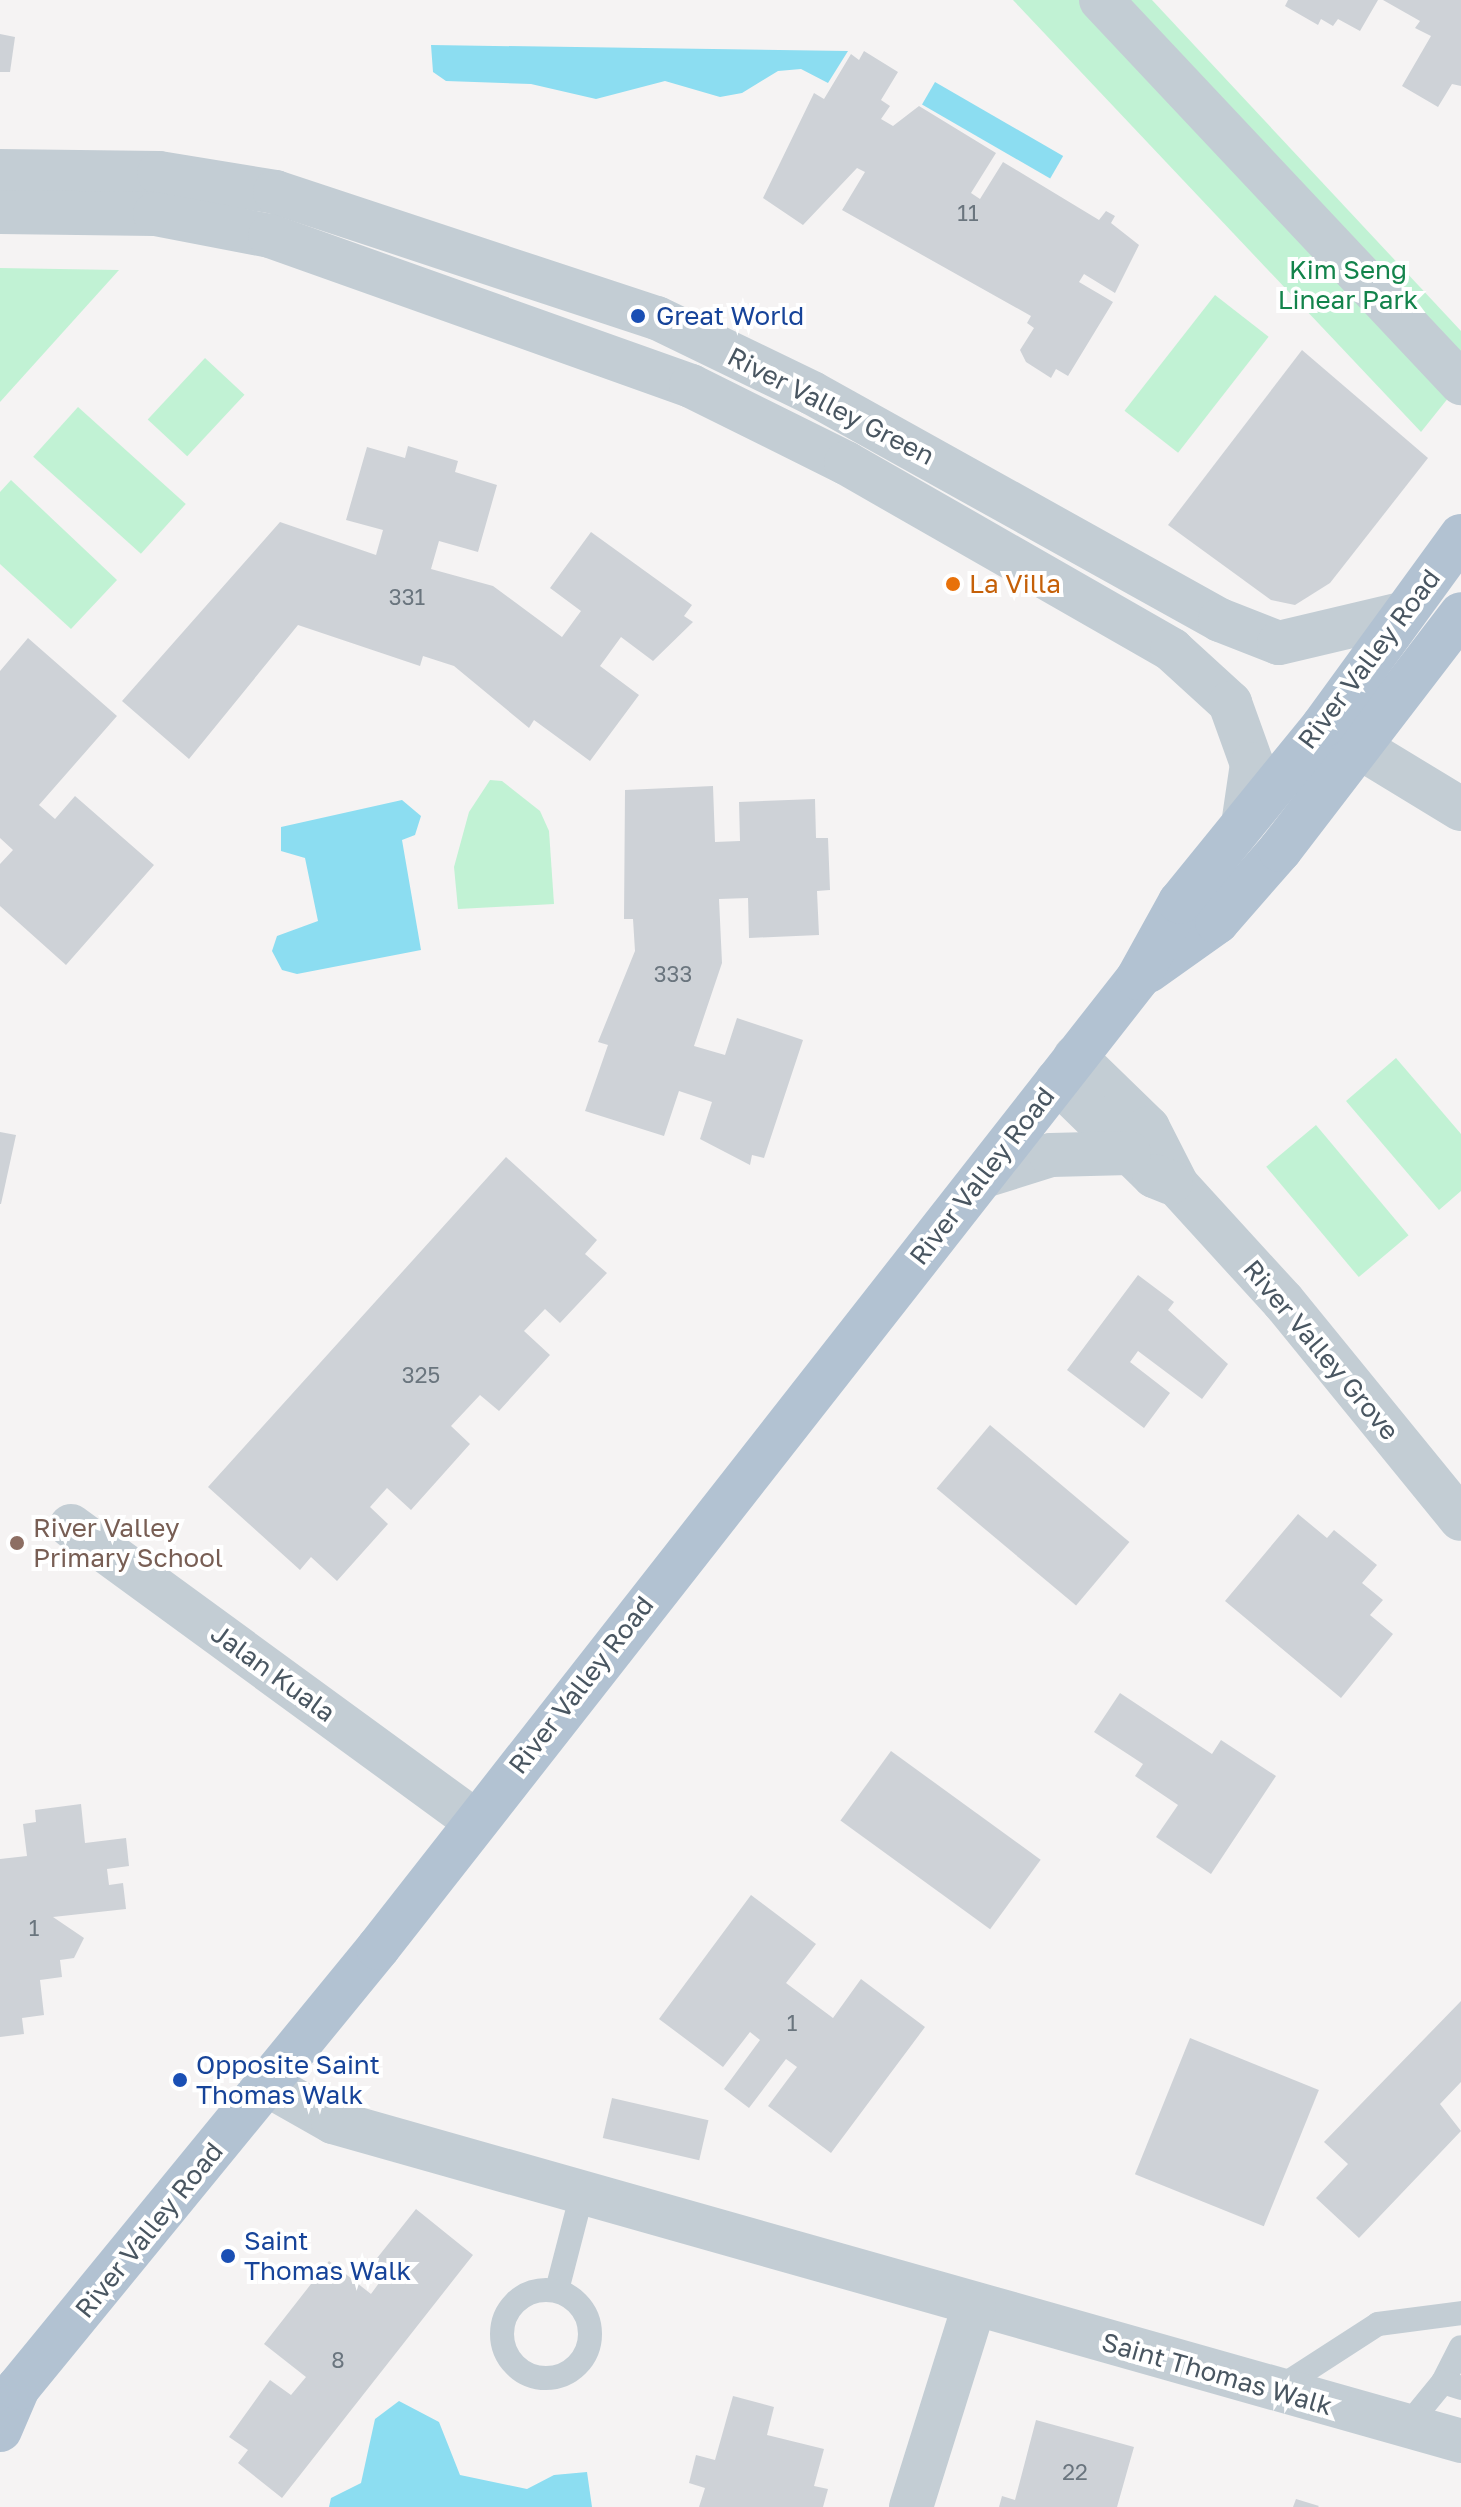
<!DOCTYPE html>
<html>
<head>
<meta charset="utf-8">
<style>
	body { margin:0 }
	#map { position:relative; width:1461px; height:2507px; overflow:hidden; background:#f5f3f3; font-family:"Golos Text",sans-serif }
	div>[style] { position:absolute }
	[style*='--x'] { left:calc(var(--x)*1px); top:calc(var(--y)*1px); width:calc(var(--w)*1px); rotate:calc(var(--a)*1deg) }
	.green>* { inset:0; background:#c1f2d4; transform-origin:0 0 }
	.water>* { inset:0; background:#8cddf1; transform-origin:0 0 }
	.building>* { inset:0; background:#ced2d7; transform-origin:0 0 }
	.lane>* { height:24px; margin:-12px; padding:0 12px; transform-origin:12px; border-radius:12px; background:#c3cdd4 }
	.lane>.ring { margin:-12px; padding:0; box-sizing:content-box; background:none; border:24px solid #c3cdd4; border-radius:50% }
	.street>* { height:44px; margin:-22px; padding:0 22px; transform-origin:22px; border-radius:22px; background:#c3cdd4 }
	.primary>* { height:44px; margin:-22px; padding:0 22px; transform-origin:22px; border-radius:22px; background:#b2c2d2 }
	.dots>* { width:22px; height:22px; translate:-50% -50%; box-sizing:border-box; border:4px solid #fff; border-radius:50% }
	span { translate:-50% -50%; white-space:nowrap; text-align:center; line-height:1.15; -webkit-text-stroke:8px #fff; paint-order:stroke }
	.number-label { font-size:22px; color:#6a757e }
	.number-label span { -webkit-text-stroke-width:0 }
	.park-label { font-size:26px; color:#13834b }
	.transit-label { font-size:26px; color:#164399 }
	.left { translate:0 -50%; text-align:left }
	.street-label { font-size:26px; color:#495661 }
	.food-label { font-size:26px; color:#c56008 }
	.education-label { font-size:26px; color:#785e54 }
</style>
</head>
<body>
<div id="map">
	<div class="green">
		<div style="clip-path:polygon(1013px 0,1152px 0,1461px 331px,1461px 382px,1421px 432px)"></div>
		<div style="clip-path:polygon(0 268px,119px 270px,0 402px)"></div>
		<div style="left:1215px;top:295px;width:68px;height:147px;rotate:38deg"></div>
		<div style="left:205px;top:358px;width:54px;height:84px;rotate:43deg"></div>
		<div style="left:78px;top:407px;width:145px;height:67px;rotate:42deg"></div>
		<div style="clip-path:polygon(11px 480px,117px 580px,71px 629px,0 564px,0 492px)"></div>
		<div style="clip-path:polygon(490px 780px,502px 781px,540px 811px,549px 831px,554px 904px,458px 909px,454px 867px,469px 812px)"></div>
		<div style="clip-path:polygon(1396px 1058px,1461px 1134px,1461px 1191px,1439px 1210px,1346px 1101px)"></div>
		<div style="left:1316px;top:1125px;width:144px;height:65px;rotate:50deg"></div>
	</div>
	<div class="water">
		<div style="clip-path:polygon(431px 45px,848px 51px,828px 83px,801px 69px,778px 71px,742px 93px,720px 97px,665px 81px,596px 99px,531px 84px,446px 81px,433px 72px)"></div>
		<div style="left:935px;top:82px;width:148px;height:26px;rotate:30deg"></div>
		<div style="clip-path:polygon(402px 800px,421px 816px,415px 835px,402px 840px,421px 950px,297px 974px,282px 970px,272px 951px,277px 936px,318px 921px,305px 858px,281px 851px,281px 827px)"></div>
		<div style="clip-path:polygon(399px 2401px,439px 2422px,460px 2475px,527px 2489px,554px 2475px,587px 2472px,592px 2507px,329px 2507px,331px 2498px,361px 2483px,375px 2419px)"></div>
	</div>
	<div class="building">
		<div style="clip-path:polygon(1288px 0,1378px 0,1360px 31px,1338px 19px,1333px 26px,1321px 19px,1318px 25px,1285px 6px)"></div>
		<div style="clip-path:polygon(1383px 0,1461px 0,1461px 86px,1452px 84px,1438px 107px,1402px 86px,1431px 36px,1415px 28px,1420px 21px)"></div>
		<div style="clip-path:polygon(0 34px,15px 37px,10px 72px,0 72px)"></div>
		<div style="clip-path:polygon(864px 51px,898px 72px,881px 100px,890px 106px,881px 119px,893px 126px,919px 106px,996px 153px,971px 193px,980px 199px,1003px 162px,1099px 220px,1106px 211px,1115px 216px,1111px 223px,1139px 245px,1115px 293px,1084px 274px,1079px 282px,1113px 302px,1068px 376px,1056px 369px,1051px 378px,1026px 362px,1020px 350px,1034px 328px,1027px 323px,1031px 316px,842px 210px,865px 172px,857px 168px,803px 225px,763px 198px,814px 93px,824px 99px,851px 54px,859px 60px)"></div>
		<div style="clip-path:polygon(1302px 350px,1428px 458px,1330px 583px,1295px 605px,1271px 600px,1168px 525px)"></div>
		<div style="clip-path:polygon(408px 446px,458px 461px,455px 472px,497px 485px,478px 552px,439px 541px,431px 569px,493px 586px,562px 637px,581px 611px,550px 588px,591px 532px,692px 605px,684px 616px,693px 622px,653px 661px,621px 637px,600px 666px,639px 695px,590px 761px,534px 720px,529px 728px,454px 666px,423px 656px,420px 666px,298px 625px,189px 759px,122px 701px,280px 522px,376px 555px,383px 530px,346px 520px,367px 447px,405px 458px)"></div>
		<div style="clip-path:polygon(28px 638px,117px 716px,39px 805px,55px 819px,75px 796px,154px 865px,66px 965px,0 906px,0 864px,13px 850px,0 838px,0 671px)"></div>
		<div style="clip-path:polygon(713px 786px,715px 842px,740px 841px,739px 802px,815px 799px,816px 838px,828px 838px,830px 890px,817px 891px,819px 935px,749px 938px,748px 898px,719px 899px,722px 963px,694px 1046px,725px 1055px,737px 1018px,803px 1040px,764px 1158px,752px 1155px,750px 1165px,700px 1139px,712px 1102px,679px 1091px,664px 1136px,585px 1111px,608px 1045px,598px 1042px,635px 951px,633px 919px,624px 919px,625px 790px)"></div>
		<div style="clip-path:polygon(0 1132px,16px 1135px,1px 1204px,0 1204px)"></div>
		<div style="clip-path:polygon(506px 1157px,597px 1240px,585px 1254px,607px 1273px,560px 1323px,545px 1309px,524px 1331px,550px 1355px,499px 1411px,480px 1395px,451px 1426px,470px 1444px,411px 1510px,387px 1488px,370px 1507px,388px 1524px,337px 1581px,311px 1557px,300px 1570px,208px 1487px)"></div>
		<div style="clip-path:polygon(1138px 1275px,1174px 1302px,1168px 1310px,1228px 1364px,1202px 1399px,1138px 1351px,1130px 1362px,1170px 1393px,1144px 1428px,1067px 1370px)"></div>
		<div style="left:990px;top:1425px;width:182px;height:83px;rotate:40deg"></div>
		<div style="clip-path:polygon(1298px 1514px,1327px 1538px,1334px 1530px,1377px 1565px,1362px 1583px,1383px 1600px,1370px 1615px,1393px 1634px,1341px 1698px,1225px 1601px)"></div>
		<div style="clip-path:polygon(1120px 1693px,1212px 1754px,1221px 1740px,1276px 1776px,1211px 1874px,1156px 1837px,1178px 1805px,1135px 1776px,1143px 1764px,1094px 1732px)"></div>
		<div style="left:891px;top:1751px;width:185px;height:86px;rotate:36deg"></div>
		<div style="clip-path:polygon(81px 1804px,85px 1843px,126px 1838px,129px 1866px,107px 1869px,109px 1885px,123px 1883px,126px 1909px,53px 1917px,84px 1938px,74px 1958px,60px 1960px,62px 1977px,40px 1980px,44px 2015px,22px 2018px,24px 2034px,0 2037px,0 1859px,27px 1856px,23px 1824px,36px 1822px,35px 1810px)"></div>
		<div style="clip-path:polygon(751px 1895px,816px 1944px,786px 1983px,833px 2018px,861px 1979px,925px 2027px,831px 2153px,768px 2106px,797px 2067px,786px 2059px,749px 2108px,724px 2089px,760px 2040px,750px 2032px,723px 2067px,659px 2019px)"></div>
		<div style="clip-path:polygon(1461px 2001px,1461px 2082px,1440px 2104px,1461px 2131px,1359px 2238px,1316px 2198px,1348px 2164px,1324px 2142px)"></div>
		<div style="left:1190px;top:2038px;width:139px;height:147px;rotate:22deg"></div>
		<div style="left:612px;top:2098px;width:99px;height:41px;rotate:13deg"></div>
		<div style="clip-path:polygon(416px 2209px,473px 2255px,282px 2498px,238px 2463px,248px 2450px,229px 2437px,270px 2380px,291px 2395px,306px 2377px,264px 2344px,329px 2261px,371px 2294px,379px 2283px,366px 2272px)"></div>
		<div style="clip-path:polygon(733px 2396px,774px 2407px,767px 2435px,824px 2449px,814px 2486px,828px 2489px,823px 2507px,699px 2507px,705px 2488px,689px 2483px,696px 2455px,715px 2460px)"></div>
		<div style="clip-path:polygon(1036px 2420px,1134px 2447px,1117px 2507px,999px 2507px,1002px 2496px,1015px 2500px)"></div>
		<div style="clip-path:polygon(1296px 2499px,1319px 2506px,1318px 2507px,1293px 2507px)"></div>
	</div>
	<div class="lane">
		<div style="--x:557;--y:2290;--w:100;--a:-75.5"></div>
		<div class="ring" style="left:502px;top:2290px;width:64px;height:64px"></div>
		<div style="--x:1443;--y:2382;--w:39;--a:-63"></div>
		<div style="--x:1276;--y:2390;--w:121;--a:-32.9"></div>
		<div style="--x:1378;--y:2324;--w:84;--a:-7.5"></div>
		<div style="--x:1407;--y:2426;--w:57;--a:-50.7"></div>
		<div style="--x:1443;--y:2382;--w:19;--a:18"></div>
	</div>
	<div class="street">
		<div style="--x:1101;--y:0;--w:526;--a:46.77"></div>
		<div style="--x:0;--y:171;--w:159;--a:0.7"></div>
		<div style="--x:159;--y:173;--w:118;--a:9.3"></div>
		<div style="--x:275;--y:192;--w:402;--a:18.3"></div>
		<div style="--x:657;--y:318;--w:172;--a:25.8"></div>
		<div style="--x:812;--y:393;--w:467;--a:29.1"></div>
		<div style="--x:1220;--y:620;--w:63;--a:21.3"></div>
		<div style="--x:1279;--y:643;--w:126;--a:-13.3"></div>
		<div style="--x:0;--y:212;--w:155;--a:0.7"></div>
		<div style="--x:155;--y:214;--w:117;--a:10.8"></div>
		<div style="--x:270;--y:236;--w:447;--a:19.6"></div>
		<div style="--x:691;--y:386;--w:173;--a:26.4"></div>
		<div style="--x:846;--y:463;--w:376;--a:29.8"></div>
		<div style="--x:1172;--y:650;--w:79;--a:42.4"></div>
		<div style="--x:1230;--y:703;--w:65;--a:70.2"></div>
		<div style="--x:1252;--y:764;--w:55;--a:98.4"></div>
		<div style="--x:1326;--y:727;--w:158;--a:31.3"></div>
		<div style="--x:1075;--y:1057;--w:102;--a:44.2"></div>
		<div style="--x:1148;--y:1128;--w:64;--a:63"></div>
		<div style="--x:1177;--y:1185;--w:157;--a:47.6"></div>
		<div style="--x:1283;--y:1301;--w:281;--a:50.8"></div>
		<div style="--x:1057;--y:1081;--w:136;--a:44.4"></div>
		<div style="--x:1154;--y:1176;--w:18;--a:22"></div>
		<div style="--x:984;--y:1176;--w:70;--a:-17.4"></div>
		<div style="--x:1051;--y:1155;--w:78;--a:-1.5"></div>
		<div style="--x:71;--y:1526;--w:500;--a:36.14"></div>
		<div style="--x:268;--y:2085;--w:75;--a:29.6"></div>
		<div style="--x:333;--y:2122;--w:1172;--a:15.79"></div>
		<div style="--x:911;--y:2507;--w:211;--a:-72.6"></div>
	</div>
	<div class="primary">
		<div style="--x:1148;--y:971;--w:85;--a:-35.4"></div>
		<div style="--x:1217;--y:922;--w:96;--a:-48.8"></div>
		<div style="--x:1280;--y:850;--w:297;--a:-52.5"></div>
		<div style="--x:0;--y:2430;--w:46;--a:-66.8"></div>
		<div style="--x:18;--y:2388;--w:569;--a:-50.71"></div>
		<div style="--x:378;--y:1948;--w:1232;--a:-51.92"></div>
		<div style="--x:1138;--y:978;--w:87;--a:-61.1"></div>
		<div style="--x:1180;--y:902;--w:227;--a:-50.9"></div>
		<div style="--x:1323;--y:726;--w:235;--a:-54"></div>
	</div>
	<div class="dots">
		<div style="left:638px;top:316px;background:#1a4fb4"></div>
		<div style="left:953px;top:584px;background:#e8710a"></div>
		<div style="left:17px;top:1543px;background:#8d6e63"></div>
		<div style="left:180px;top:2080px;background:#1a4fb4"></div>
		<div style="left:228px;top:2256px;background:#1a4fb4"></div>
	</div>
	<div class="number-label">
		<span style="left:968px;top:213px">11</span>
		<span style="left:407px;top:597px">331</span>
		<span style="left:673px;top:974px">333</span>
		<span style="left:421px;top:1375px">325</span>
		<span style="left:34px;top:1928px">1</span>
		<span style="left:792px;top:2023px">1</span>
		<span style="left:338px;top:2360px">8</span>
		<span style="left:1075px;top:2472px">22</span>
	</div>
	<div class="park-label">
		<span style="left:1348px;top:285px">Kim Seng<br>Linear Park</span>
	</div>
	<div class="transit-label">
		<span class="left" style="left:656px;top:316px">Great World</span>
		<span class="left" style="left:196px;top:2080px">Opposite Saint<br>Thomas Walk</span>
		<span class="left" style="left:244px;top:2256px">Saint<br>Thomas Walk</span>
	</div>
	<div class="street-label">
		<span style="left:831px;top:406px;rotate:27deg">River Valley Green</span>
		<span style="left:1369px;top:659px;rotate:-53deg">River Valley Road</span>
		<span style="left:982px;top:1176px;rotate:-52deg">River Valley Road</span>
		<span style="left:1321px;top:1350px;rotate:50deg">River Valley Grove</span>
		<span style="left:273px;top:1673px;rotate:36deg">Jalan Kuala</span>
		<span style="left:581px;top:1685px;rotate:-52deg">River Valley Road</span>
		<span style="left:149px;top:2230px;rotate:-51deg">River Valley Road</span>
		<span style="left:1217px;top:2374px;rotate:16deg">Saint Thomas Walk</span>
	</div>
	<div class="food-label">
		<span class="left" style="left:969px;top:584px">La Villa</span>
	</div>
	<div class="education-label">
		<span class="left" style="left:33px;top:1543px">River Valley<br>Primary School</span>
	</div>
</div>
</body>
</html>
